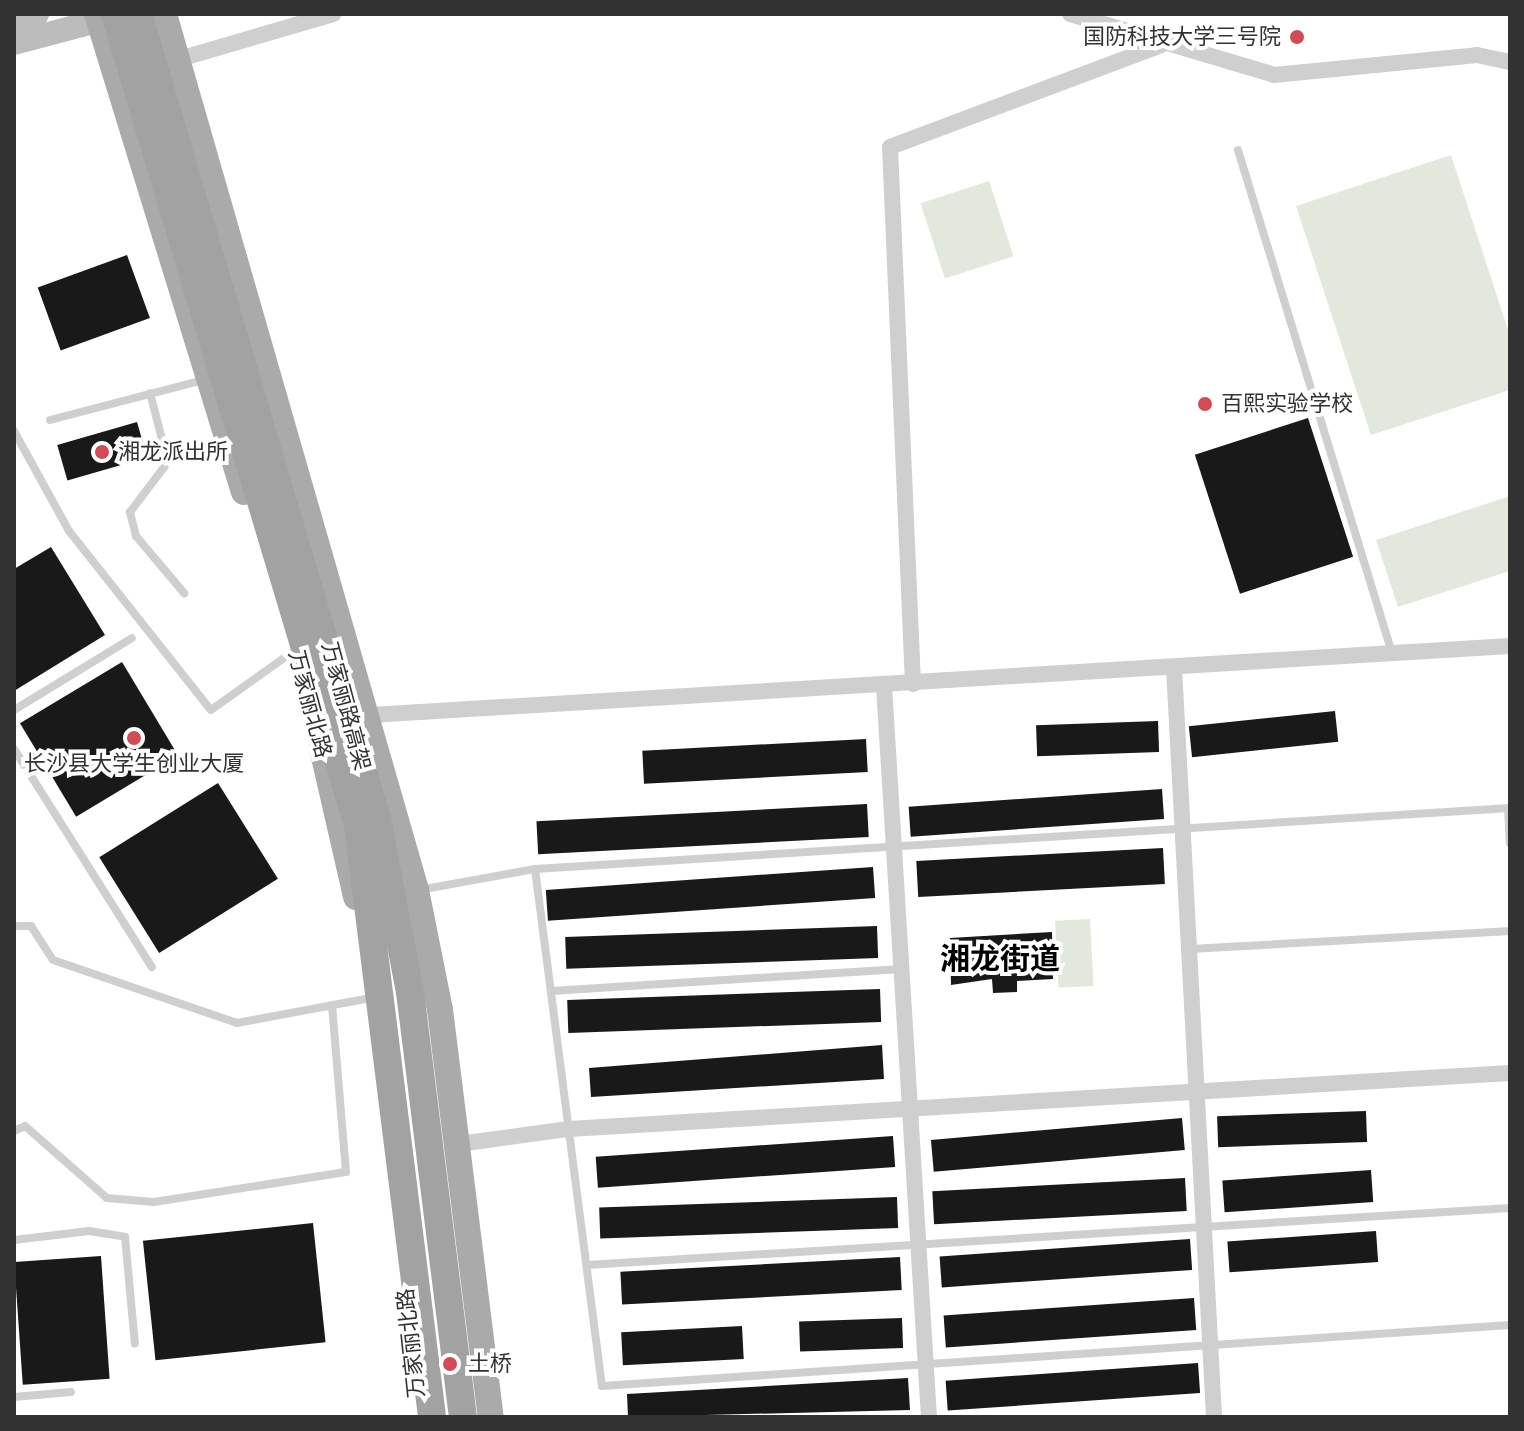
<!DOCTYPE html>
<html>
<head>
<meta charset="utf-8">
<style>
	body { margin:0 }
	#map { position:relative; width:1524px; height:1431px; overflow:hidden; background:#fff; font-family:"Public Sans","Noto Sans SC",sans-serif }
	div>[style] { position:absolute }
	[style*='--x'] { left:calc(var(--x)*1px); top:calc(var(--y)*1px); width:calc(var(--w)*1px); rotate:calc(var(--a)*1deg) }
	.green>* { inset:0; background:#e2e8dc; transform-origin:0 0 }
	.building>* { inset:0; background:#191919; transform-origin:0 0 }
	.service>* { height:8px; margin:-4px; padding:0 4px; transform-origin:4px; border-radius:4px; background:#cfcfcf }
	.minor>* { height:16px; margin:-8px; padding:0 8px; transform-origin:8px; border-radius:8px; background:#cfcfcf }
	.secondary>* { height:24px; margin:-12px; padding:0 12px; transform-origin:12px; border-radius:12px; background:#bcbcbc }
	.primary>* { height:26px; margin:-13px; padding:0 13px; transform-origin:13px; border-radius:13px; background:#aaa }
	.trunk>* { height:28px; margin:-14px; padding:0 14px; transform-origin:14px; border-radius:14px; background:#a2a2a2 }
	.trunk-bridge>* { height:28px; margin:-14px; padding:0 14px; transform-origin:14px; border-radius:14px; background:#a2a2a2 }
	.dots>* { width:22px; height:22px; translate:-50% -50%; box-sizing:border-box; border:4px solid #fff; border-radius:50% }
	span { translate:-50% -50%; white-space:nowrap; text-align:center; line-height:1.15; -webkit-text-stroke:8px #fff; paint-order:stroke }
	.poi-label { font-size:22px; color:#323232 }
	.right { translate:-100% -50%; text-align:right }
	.left { translate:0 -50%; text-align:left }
	.street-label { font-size:22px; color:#323232 }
	.district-label { font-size:30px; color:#000; font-weight:700 }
	.frame { position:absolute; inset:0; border:16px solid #323232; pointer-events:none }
</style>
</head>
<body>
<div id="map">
	<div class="green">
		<div style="clip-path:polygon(1451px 155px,1510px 336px,1510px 390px,1371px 435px,1296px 206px)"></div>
		<div style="left:989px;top:181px;width:79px;height:72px;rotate:72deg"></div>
		<div style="clip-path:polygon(1510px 496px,1510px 571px,1398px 607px,1376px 540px)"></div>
		<div style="left:1090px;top:919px;width:67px;height:35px;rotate:87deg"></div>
	</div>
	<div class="building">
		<div style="left:127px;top:255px;width:67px;height:95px;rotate:70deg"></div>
		<div style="left:1308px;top:418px;width:146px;height:119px;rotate:72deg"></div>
		<div style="left:137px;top:422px;width:37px;height:83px;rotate:74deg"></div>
		<div style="clip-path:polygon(51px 547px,105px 635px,14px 691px,14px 569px)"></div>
		<div style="left:122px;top:662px;width:109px;height:119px;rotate:59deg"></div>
		<div style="left:1335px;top:711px;width:31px;height:147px;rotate:84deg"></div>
		<div style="left:1158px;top:721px;width:31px;height:122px;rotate:88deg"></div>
		<div style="left:866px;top:739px;width:33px;height:224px;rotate:87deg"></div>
		<div style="left:218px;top:783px;width:113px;height:140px;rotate:58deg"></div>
		<div style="left:1162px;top:789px;width:30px;height:254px;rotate:86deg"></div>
		<div style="left:867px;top:804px;width:33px;height:331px;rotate:87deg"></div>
		<div style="left:1163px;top:848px;width:36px;height:247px;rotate:87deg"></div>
		<div style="left:873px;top:867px;width:31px;height:328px;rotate:86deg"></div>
		<div style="left:877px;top:926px;width:32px;height:312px;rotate:88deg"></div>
		<div style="clip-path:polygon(1052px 932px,1053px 979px,1017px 981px,1017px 992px,993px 993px,992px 979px,951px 985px,950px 938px)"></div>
		<div style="left:880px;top:989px;width:33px;height:313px;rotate:88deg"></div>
		<div style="clip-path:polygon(882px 1045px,884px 1079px,591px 1097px,589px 1068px)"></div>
		<div style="left:1366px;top:1111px;width:31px;height:149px;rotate:88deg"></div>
		<div style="left:1182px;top:1118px;width:32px;height:252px;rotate:85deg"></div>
		<div style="left:893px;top:1136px;width:31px;height:298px;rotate:86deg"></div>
		<div style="left:1371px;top:1170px;width:32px;height:149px;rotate:86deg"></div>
		<div style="left:1185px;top:1178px;width:33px;height:253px;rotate:87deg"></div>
		<div style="left:897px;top:1197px;width:31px;height:298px;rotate:88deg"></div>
		<div style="left:313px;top:1223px;width:120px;height:171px;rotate:84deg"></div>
		<div style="left:1376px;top:1231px;width:31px;height:149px;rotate:86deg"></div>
		<div style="left:1190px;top:1239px;width:31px;height:251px;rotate:86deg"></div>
		<div style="left:101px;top:1256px;width:123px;height:87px;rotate:86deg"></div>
		<div style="left:900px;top:1257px;width:33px;height:280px;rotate:87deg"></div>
		<div style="left:1194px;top:1298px;width:32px;height:251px;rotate:86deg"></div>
		<div style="left:902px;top:1318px;width:30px;height:103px;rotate:88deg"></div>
		<div style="left:742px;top:1326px;width:33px;height:121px;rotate:87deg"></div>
		<div style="left:1198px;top:1363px;width:30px;height:253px;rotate:86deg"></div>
		<div style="clip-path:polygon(908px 1378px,910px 1410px,628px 1417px,627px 1394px)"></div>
	</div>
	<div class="service">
		<div style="--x:1238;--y:150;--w:526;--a:72.98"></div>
		<div style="--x:150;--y:393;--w:71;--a:75.4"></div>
		<div style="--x:168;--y:462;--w:63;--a:127.2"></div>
		<div style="--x:130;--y:512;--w:25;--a:76"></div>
		<div style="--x:136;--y:536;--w:75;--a:49.9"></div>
		<div style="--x:50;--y:420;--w:162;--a:-14.6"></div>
		<div style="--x:14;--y:431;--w:114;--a:61.2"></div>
		<div style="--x:69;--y:531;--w:228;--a:51.6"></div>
		<div style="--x:211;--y:710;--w:103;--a:-35.5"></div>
		<div style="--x:14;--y:710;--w:138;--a:-31.4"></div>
		<div style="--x:14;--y:749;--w:258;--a:57.7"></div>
		<div style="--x:1508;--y:808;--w:35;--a:87"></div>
		<div style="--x:535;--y:869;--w:521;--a:82.62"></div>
		<div style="--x:602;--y:1386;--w:910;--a:-3.84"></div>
		<div style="--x:419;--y:890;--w:118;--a:-10.3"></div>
		<div style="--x:535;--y:869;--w:977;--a:-3.58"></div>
		<div style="--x:14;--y:926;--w:17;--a:0"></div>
		<div style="--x:31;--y:926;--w:40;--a:57.1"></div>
		<div style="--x:53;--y:960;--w:194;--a:18.9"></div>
		<div style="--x:237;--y:1023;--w:136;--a:-10.6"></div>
		<div style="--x:1190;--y:949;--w:321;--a:-3.2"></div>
		<div style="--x:551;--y:991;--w:351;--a:-3.6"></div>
		<div style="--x:14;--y:1131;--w:12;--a:-24"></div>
		<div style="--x:25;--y:1126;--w:109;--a:41.3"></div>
		<div style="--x:107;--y:1198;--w:47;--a:4.9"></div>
		<div style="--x:154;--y:1202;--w:194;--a:-8.9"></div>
		<div style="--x:346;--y:1172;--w:167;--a:-94.8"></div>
		<div style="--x:14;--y:1240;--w:76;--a:-6.8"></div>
		<div style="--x:89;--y:1231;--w:36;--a:9"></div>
		<div style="--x:125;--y:1237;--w:107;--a:84.7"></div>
		<div style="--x:587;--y:1265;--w:925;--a:-3.53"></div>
		<div style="--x:14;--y:1397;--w:57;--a:-5"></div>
	</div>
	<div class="minor">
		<div style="--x:1070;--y:14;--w:213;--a:16.6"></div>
		<div style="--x:1274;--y:75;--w:204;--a:-5.6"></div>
		<div style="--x:1477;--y:55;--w:34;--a:12"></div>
		<div style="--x:176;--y:60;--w:164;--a:-16.3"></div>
		<div style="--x:1174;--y:668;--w:750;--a:86.94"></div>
		<div style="--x:913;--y:684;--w:537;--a:-92.45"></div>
		<div style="--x:890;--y:147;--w:290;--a:-20.6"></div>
		<div style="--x:884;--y:686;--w:732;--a:86.48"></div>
		<div style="--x:371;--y:715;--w:1141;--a:-3.47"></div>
		<div style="--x:459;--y:1144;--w:111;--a:-7.8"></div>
		<div style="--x:569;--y:1129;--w:943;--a:-3.41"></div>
	</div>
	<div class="secondary">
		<div style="--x:14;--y:20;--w:24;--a:-15"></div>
		<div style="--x:14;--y:43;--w:106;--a:-14.8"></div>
	</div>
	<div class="primary">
		<div style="--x:97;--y:14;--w:500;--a:72.91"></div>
		<div style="--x:164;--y:14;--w:912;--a:73.95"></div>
		<div style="--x:416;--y:890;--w:122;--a:78.7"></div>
		<div style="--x:440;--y:1010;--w:410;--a:82.9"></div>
		<div style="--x:322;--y:748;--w:153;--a:77.1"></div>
	</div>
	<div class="trunk">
		<div style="--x:138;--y:14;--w:840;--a:73.46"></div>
		<div style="--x:377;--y:819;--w:176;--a:79.2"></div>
		<div style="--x:410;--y:992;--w:428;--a:82.9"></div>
	</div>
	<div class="trunk-bridge">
		<div style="--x:115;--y:14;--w:847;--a:73.32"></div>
		<div style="--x:358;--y:825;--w:597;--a:82.87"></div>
	</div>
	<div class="dots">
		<div style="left:1297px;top:37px;background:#d14c57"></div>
		<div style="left:1205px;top:404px;background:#d14c57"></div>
		<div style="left:102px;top:452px;background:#d14c57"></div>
		<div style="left:134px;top:738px;background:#d14c57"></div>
		<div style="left:450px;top:1364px;background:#d14c57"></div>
	</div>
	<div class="poi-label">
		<span class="right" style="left:1281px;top:37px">国防科技大学三号院</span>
		<span class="left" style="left:1221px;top:404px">百熙实验学校</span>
		<span class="left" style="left:118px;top:452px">湘龙派出所</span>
		<span style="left:134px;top:764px">长沙县大学生创业大厦</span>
		<span class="left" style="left:468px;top:1364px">土桥</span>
	</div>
	<div class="street-label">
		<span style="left:310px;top:704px;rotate:75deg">万家丽北路</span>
		<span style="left:346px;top:706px;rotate:75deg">万家丽路高架</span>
		<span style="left:411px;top:1343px;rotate:-96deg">万家丽北路</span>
	</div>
	<div class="district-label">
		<span style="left:1000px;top:958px">湘龙街道</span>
	</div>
	<div class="frame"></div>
</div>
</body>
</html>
